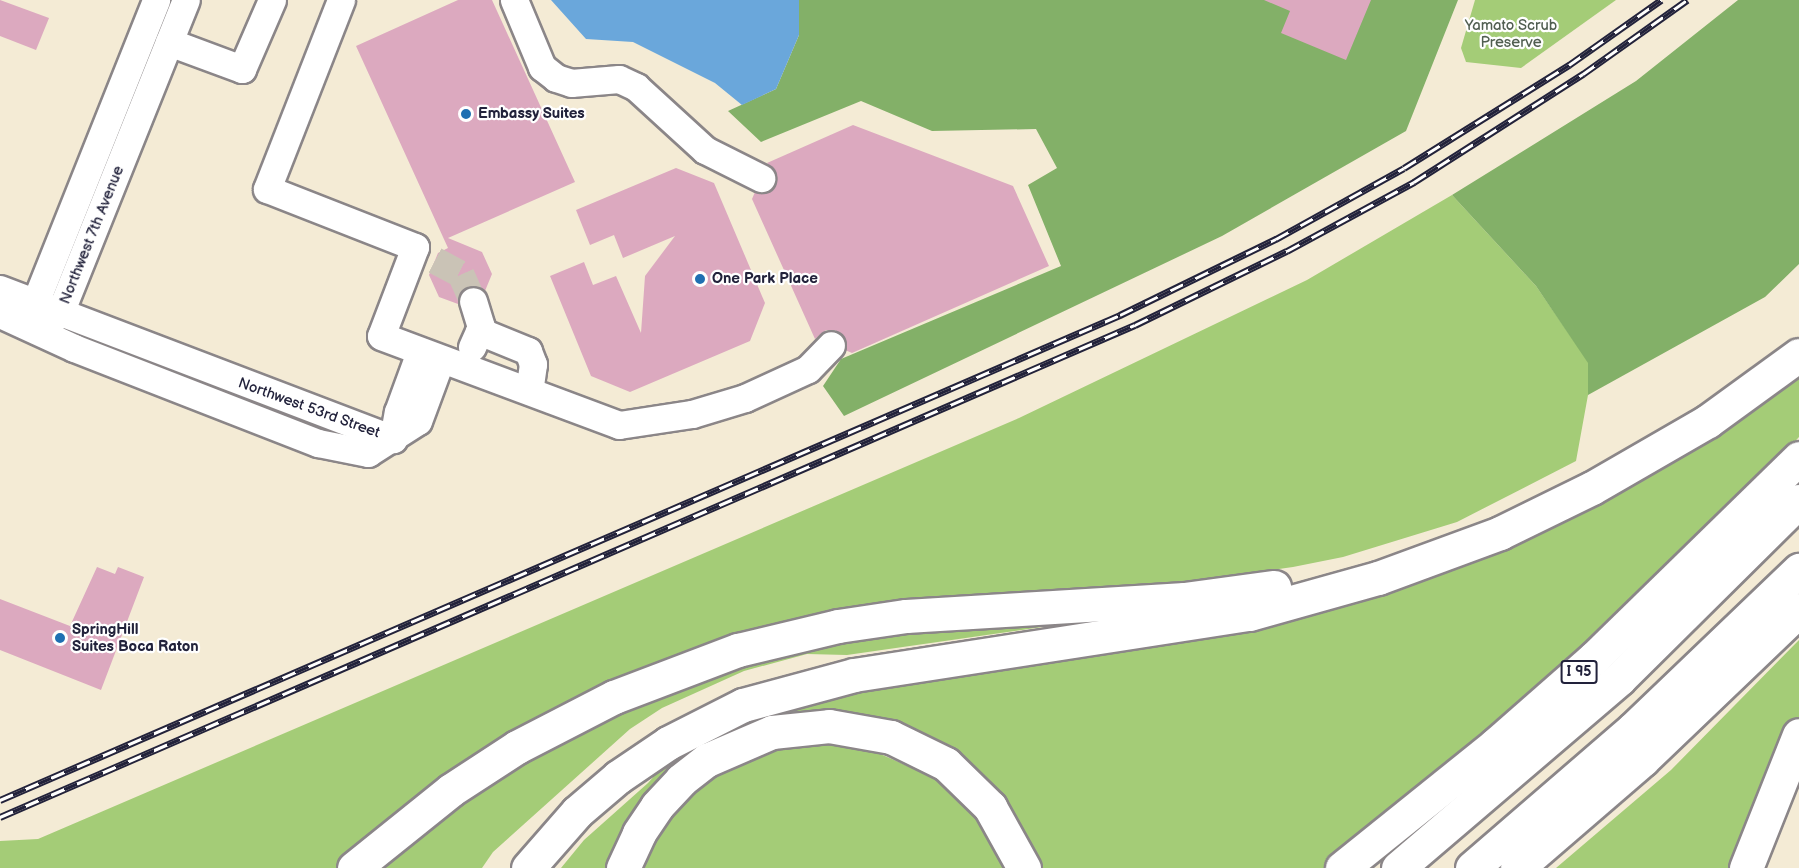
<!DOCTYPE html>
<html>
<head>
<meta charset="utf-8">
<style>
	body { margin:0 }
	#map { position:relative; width:1799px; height:868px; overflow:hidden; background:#f4ebd5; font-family:"Balsamiq Sans",sans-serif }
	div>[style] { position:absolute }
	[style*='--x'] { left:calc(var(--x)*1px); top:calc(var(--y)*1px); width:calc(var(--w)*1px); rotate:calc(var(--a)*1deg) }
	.green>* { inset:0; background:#a4cc77 }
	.forest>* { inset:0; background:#83b068 }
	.water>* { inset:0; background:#6aa7db }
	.building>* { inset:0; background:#dca9bf }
	.minor-tunnel>* { height:27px; margin-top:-13.5px; transform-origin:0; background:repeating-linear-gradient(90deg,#cac3b6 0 27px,transparent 0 41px) }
	.roads { filter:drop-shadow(2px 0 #8b8688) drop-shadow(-2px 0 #8b8688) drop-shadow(0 2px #8b8688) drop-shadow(0 -2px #8b8688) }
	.minor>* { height:27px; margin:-13.5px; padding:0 13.5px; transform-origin:13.5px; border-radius:13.5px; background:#fff }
	.highway>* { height:33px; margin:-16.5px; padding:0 16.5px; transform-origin:16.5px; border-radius:16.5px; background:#fff }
	.rail>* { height:7px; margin-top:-3.5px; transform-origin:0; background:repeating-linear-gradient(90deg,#fff 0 14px,#22223b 0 28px); box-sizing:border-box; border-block:2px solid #22223b }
	.dots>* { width:16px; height:16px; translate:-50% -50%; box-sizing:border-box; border:3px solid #fff; border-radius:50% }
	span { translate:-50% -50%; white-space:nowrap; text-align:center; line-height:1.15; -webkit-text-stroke:4.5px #fff; paint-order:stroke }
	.shield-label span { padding:2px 4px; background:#fff; border:2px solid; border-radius:4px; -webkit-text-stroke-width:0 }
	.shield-label { font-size:14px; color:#22223b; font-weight:700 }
	.park-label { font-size:15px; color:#505e50 }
	.poi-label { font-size:15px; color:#22223b; font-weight:700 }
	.left { translate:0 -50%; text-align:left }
	.street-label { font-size:15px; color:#22223b }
</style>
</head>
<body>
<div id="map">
	<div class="green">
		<div style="clip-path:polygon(1475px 0,1616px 0,1521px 68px,1466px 62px,1461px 48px)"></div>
		<div style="clip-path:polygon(1452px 195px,1536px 286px,1589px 363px,1588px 395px,1576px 461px,1457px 522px,1343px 557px,1293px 567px,1161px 586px,962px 595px,880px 605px,792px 621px,679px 654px,586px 694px,352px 853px,336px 868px,0 868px,0 841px,38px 839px,1019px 418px,1307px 280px)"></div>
		<div style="clip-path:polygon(1799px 371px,1799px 437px,1740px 500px,1548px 683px,1325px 868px,1035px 868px,983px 778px,762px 720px,608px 868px,561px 868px,584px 840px,648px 783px,673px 755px,729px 725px,831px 693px,1141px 647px,1265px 624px,1571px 515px,1638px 481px,1723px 427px)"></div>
		<div style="clip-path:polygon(1120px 616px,847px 655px,807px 654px,744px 671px,662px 708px,630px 729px,493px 852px,482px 868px,375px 868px,439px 815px,529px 755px,631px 700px,715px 671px,806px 646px,907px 628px)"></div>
		<div style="clip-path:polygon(1799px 640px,1799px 721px,1738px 868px,1556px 868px,1671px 770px)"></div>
		<div style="clip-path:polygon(804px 737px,869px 749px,937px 779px,983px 826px,1005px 868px,636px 868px,652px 833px,717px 766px)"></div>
	</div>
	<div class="forest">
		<div style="clip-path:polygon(799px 0,1458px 0,1406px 131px,1222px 236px,844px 416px,823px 386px,841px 359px,1061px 266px,1028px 185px,1057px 168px,1036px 129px,932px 131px,861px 101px,761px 142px,728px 111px,776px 89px,799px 35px)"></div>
		<div style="clip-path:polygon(1738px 0,1799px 0,1799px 264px,1765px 297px,1588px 395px,1588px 363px,1536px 286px,1452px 195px,1636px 81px)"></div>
	</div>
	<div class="water">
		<div style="clip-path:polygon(551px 0,799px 0,799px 35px,776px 89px,742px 105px,715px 83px,633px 42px,586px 39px)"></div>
	</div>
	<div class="building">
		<div style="clip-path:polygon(0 0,49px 18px,36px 50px,0 36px)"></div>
		<div style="clip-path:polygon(458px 0,492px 0,575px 182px,448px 238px,482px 252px,492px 274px,485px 291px,468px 286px,461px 291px,458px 304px,439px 297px,429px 275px,438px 253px,448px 248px,356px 46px)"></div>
		<div style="clip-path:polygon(1264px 0,1371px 0,1346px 60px,1281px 33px,1290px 11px)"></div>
		<div style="clip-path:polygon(853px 125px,1013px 186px,1049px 266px,852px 353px,845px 350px,846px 340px,835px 330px,826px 330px,815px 339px,752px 199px,755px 192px,769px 191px,775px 184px,774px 170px,767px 163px)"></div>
		<div style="clip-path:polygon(676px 168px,714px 183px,765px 303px,750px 341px,630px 392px,591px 376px,550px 276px,584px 262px,593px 285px,616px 276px,641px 333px,645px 276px,675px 236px,623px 258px,614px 235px,590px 245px,576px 210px)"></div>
		<div style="clip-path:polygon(97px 567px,115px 574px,118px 567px,144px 577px,101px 690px,0 650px,0 599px,70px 626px)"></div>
	</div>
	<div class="minor-tunnel">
		<div style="--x:435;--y:260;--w:30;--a:28"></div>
		<div style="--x:461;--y:274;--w:30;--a:66"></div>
	</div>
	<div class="roads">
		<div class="minor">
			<div style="--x:341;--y:0;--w:203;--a:111.4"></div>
			<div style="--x:267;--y:189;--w:159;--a:21.4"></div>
			<div style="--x:415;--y:247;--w:95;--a:110.9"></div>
			<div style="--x:381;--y:336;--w:254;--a:20.5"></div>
			<div style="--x:619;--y:425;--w:74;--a:-8.6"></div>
			<div style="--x:692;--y:414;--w:55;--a:-16.8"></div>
			<div style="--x:745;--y:398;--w:69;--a:-24.7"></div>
			<div style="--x:808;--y:369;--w:33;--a:-46"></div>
			<div style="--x:514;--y:0;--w:73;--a:67.3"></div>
			<div style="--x:542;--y:67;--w:18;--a:38"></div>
			<div style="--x:556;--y:78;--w:16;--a:18"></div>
			<div style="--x:571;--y:83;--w:48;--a:-4.8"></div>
			<div style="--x:619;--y:79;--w:19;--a:25"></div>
			<div style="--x:636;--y:87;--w:93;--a:42.4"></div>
			<div style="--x:705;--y:150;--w:63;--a:26.6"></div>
			<div style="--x:169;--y:42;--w:78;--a:20.3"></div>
			<div style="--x:242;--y:69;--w:75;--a:-66.5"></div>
			<div style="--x:0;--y:289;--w:421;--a:20.9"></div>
			<div style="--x:0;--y:314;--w:81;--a:24.7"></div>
			<div style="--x:74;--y:348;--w:262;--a:21.3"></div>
			<div style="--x:318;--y:443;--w:51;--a:11.3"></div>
			<div style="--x:368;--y:453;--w:59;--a:-32.6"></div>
			<div style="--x:418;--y:421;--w:66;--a:-69.6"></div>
			<div style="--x:37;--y:321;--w:18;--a:-96"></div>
			<div style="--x:35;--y:303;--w:326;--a:-68.2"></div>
			<div style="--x:48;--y:323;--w:16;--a:-40"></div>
			<div style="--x:60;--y:313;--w:337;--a:-68.1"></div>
			<div style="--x:479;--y:331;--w:53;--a:22.2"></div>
			<div style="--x:528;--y:351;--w:14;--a:69"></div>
			<div style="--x:533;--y:364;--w:27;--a:98"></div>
			<div style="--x:472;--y:347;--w:22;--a:-66"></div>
			<div style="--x:481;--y:327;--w:27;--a:-107"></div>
			<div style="--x:393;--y:439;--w:27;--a:-80"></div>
			<div style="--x:398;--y:412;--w:64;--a:-69.9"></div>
		</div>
		<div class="highway">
			<div style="--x:354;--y:868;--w:124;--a:-38.8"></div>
			<div style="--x:451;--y:790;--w:79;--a:-33.1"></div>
			<div style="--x:517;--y:747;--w:109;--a:-27.3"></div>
			<div style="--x:614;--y:697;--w:133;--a:-20.8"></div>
			<div style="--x:738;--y:650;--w:103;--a:-13.5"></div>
			<div style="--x:838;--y:626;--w:69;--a:-8.4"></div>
			<div style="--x:906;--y:616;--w:279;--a:-3.5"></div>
			<div style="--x:1184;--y:599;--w:91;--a:-7.6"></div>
			<div style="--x:528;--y:868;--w:74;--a:-48.8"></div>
			<div style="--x:577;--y:812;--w:54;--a:-40.5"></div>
			<div style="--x:618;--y:777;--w:60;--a:-34.2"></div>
			<div style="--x:668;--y:743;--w:84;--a:-26.9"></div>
			<div style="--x:743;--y:705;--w:115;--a:-15.1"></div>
			<div style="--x:854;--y:675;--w:400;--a:-8.8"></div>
			<div style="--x:1249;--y:614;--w:134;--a:-15.6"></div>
			<div style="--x:1378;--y:578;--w:130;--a:-20.2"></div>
			<div style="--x:1500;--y:533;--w:102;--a:-26.1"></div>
			<div style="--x:1592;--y:488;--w:134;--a:-30"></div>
			<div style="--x:1708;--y:421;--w:112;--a:-36"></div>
			<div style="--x:623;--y:868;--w:38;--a:-65"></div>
			<div style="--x:639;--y:833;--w:32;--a:-56"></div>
			<div style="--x:657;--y:806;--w:35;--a:-47"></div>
			<div style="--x:681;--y:780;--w:33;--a:-38"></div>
			<div style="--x:707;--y:760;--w:71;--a:-23.3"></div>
			<div style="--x:772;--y:732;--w:57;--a:-6"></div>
			<div style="--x:829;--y:726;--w:63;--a:10.1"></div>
			<div style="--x:891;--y:737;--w:61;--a:26.1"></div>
			<div style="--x:946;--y:764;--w:62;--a:44.3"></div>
			<div style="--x:990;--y:807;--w:70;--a:60.9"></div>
			<div style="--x:1342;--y:868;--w:198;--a:-38.8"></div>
			<div style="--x:1496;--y:744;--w:130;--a:-41.3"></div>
			<div style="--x:1594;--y:658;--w:286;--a:-44.3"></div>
			<div style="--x:1398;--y:868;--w:291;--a:-40.5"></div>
			<div style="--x:1619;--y:679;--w:253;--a:-44.7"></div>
			<div style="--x:1472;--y:868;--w:213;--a:-40.8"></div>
			<div style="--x:1633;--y:729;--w:230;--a:-43.8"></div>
			<div style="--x:1517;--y:868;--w:165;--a:-40.8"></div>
			<div style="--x:1642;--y:760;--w:217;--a:-43.7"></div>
			<div style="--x:1746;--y:868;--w:143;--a:-68.3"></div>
		</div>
	</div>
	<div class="rail">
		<div style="--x:0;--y:800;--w:1221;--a:-23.41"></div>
		<div style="--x:1120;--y:315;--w:174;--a:-26"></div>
		<div style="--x:1276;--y:239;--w:146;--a:-29"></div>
		<div style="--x:1404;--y:168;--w:195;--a:-32"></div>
		<div style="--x:1569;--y:65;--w:113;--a:-35.2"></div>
		<div style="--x:0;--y:817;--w:1237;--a:-23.44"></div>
		<div style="--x:1135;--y:325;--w:169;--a:-26"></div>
		<div style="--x:1287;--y:251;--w:145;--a:-28.5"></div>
		<div style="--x:1414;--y:182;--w:201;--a:-32.6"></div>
		<div style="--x:1583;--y:74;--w:128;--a:-35.4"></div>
	</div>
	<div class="dots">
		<div style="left:466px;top:114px;background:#1f6fb2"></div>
		<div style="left:700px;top:279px;background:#1f6fb2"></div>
		<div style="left:60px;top:638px;background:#1f6fb2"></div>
	</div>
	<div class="shield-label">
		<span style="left:1579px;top:672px">I 95</span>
	</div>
	<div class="park-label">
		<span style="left:1511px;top:34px">Yamato Scrub<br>Preserve</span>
	</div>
	<div class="poi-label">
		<span class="left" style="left:478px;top:114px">Embassy Suites</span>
		<span class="left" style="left:712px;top:279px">One Park Place</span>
		<span class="left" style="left:72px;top:638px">SpringHill<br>Suites Boca Raton</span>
	</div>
	<div class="street-label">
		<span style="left:92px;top:235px;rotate:-68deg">Northwest 7th Avenue</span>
		<span style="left:309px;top:408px;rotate:20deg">Northwest 53rd Street</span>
	</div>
</div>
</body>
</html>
